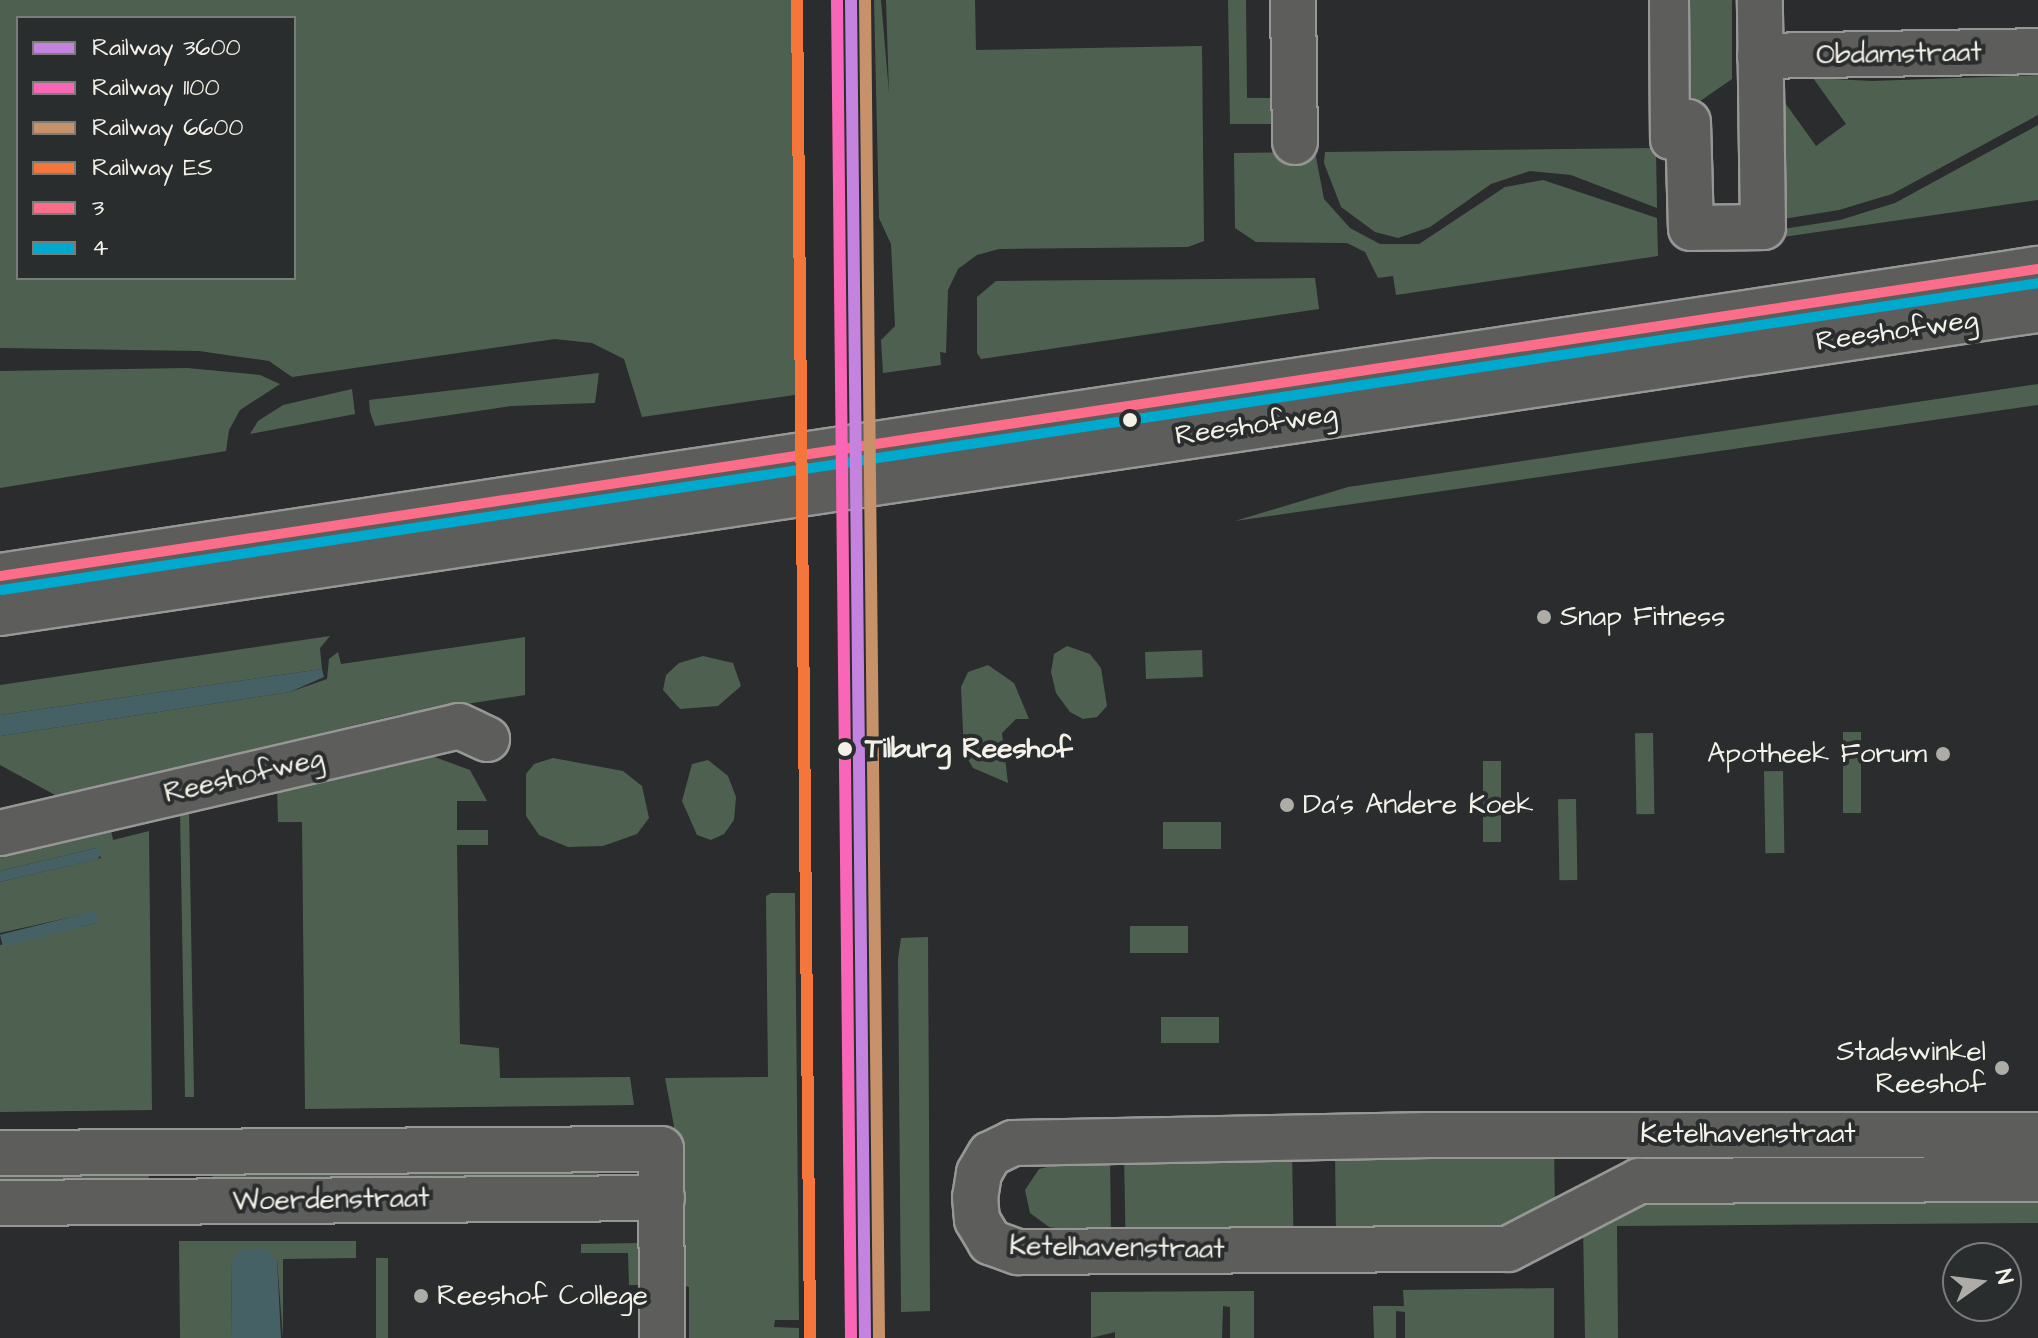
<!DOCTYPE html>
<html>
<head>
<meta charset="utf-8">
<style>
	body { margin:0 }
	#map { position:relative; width:2038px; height:1338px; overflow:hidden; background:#2b2c2d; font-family:"Architects Daughter",sans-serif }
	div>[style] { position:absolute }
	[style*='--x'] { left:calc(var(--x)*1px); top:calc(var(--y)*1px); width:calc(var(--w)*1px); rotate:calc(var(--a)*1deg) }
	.green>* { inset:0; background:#4e6150; transform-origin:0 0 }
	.water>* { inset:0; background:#456165; transform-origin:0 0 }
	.roads { filter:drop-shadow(2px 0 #979796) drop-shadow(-2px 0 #979796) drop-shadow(0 2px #979796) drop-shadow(0 -2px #979796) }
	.pedestrian>* { height:38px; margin:-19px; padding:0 19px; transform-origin:19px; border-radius:19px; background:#5d5d5c }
	.minor>* { height:44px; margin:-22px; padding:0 22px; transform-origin:22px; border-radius:22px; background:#5d5d5c }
	.tertiary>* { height:44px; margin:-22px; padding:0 22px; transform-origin:22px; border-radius:22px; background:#5d5d5c }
	.bus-1>* { height:10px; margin:-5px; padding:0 5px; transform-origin:5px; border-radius:5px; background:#fb6d88 }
	.bus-2>* { height:10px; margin:-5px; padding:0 5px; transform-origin:5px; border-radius:5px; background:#00a9ce }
	.rail-1>* { height:12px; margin:-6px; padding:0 6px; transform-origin:6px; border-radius:6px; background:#c483df }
	.rail-2>* { height:12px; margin:-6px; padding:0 6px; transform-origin:6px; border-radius:6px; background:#fa66b7 }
	.rail-3>* { height:12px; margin:-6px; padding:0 6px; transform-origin:6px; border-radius:6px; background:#c7916a }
	.rail-4>* { height:12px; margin:-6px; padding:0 6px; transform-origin:6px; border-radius:6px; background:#f5763a }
	.dots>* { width:22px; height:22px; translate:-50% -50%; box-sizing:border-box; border:4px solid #2a2d2e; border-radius:50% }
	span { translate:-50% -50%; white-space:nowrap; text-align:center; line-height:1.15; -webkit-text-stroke:8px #2a2d2e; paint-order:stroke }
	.street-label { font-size:28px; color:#f4f1e8 }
	.poi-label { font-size:28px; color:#f4f1e8 }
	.left { translate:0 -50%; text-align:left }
	.right { translate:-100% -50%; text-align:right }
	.stop-label { font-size:28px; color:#f4f1e8; font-weight:700 }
	.legend { position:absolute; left:16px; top:16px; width:280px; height:264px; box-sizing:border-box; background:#2a2d2e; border:2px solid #7b7b78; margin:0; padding:10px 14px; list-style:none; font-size:24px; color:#f4f1e8 }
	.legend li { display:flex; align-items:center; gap:16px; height:40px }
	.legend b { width:40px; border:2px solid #7b7b78 }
	.north { position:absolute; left:1942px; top:1242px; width:80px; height:80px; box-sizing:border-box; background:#2a2d2e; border:2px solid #7b7b78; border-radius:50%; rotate:76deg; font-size:22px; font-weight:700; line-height:32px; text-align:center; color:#f4f1e8 }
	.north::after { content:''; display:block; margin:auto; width:28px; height:36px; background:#aeaca7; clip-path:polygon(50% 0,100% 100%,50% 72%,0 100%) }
</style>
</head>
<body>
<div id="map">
	<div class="green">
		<div style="clip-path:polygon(evenodd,0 0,799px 0,801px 394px,642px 417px,624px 359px,592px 343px,555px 339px,292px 377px,269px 361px,199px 351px,0 348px,0 0,294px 18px,294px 278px,18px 278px,18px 18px,294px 18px)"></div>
		<div style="clip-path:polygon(874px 0,881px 0,889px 93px,886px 0,975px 0,976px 50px,1202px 46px,1204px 241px,1188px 247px,999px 249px,977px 255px,958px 269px,948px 290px,946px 353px,940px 352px,941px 365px,883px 373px,881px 340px,895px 326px,891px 244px,879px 218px)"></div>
		<div style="clip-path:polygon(1228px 0,1246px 0,1247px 98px,1277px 98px,1278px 124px,1230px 124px)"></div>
		<div style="clip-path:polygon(1682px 0,1732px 0,1732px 79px,1683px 113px)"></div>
		<div style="clip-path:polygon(2038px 75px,2038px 115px,1892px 194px,1839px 210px,1783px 219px,1783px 100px,1816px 146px,1846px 124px,1813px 78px,1872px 81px)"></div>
		<div style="clip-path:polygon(2038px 125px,2038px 200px,1783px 237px,1783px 229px,1840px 220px,1895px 203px)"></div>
		<div style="clip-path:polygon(1656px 148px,1657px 208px,1571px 175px,1530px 171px,1491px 184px,1430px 227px,1398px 238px,1375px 232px,1341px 207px,1324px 163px,1325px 152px)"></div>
		<div style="clip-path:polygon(1315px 152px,1324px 199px,1350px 228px,1380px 244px,1419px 244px,1505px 187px,1543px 180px,1657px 218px,1658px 256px,1396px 295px,1393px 276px,1378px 278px,1365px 252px,1347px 243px,1256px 242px,1235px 228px,1234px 153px)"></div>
		<div style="clip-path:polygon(1315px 278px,1319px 309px,995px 357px,981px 359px,977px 353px,977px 297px,996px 281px)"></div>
		<div style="clip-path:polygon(187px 368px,260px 375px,280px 384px,240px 410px,229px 430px,226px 451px,0 488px,0 371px)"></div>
		<div style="clip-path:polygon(599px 373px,595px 403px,511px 406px,375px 426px,370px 412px,369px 400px)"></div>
		<div style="clip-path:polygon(2038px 384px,2038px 405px,1235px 521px,1348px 487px)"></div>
		<div style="clip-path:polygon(352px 389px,355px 414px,250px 434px,258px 421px,283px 405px)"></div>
		<div style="clip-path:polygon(330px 636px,320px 648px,322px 669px,0 715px,0 685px)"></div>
		<div style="clip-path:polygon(525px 637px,525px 695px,402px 714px,57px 796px,0 765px,0 736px,290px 692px,327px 679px,329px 659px,338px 652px,341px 664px)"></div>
		<div style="clip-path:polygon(1067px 646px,1090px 654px,1101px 668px,1107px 706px,1097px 717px,1083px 719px,1070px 712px,1056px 693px,1051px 672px,1054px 654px)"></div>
		<div style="left:1202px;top:650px;width:27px;height:57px;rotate:88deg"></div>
		<div style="clip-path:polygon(703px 656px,733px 663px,741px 686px,718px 706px,680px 709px,663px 690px,666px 675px,679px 663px)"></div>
		<div style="clip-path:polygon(988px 665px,1014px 683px,1029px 719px,1016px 719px,1002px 733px,1008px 783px,973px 768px,964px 753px,961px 687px,968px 672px)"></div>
		<div style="left:1843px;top:732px;width:18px;height:81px"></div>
		<div style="left:1653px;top:733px;width:81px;height:18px;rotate:89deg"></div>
		<div style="clip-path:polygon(432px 756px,470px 770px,487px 801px,457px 801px,457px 830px,488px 830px,488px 845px,457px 845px,460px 1044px,499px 1048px,500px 1078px,630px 1077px,634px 1105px,305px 1109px,302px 822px,278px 822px,277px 789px)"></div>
		<div style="clip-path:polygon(553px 758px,623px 771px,642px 786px,649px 818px,637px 834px,603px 846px,568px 847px,539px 835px,526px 816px,526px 774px,534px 764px)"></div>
		<div style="clip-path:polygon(708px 760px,728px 776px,736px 797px,734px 820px,724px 834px,711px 840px,697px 835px,682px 801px,692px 764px)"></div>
		<div style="left:1483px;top:761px;width:18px;height:81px"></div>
		<div style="left:1783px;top:771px;width:82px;height:19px;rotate:89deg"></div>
		<div style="left:1576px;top:799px;width:81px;height:18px;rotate:89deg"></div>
		<div style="left:189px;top:810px;width:287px;height:9px;rotate:89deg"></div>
		<div style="left:1221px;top:822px;width:27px;height:58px;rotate:90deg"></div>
		<div style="clip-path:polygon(111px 830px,113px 840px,149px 831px,152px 1110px,0 1112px,0 945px,97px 923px,94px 912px,0 933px,0 882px,101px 858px,96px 848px,0 871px,0 856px)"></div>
		<div style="clip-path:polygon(771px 893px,795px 893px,799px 1320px,775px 1320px,774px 1327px,799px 1328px,799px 1338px,689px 1338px,689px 1287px,676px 1283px,674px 1126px,665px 1078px,768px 1077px,766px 896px)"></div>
		<div style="left:1188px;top:926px;width:27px;height:58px;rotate:90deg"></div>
		<div style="clip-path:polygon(928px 937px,930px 1311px,901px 1312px,898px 959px,901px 938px)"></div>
		<div style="left:1219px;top:1017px;width:26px;height:58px;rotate:90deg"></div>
		<div style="clip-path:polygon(1554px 1146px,1555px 1208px,1509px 1230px,1336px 1237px,1335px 1149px)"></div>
		<div style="left:1292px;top:1149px;width:88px;height:168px;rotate:89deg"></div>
		<div style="clip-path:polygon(1110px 1152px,1111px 1237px,1049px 1227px,1030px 1213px,1025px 1190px,1039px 1169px)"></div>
		<div style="clip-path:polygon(0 1162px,149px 1170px,149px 1176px,148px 1181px,0 1187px)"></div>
		<div style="clip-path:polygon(600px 1169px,596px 1177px,214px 1180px,212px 1175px,212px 1170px)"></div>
		<div style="clip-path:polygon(2038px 1190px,2038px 1223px,1617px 1226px,1618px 1338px,1585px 1338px,1583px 1226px,1624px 1202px)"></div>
		<div style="clip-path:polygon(179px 1241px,356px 1241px,356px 1258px,283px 1259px,283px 1338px,277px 1260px,232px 1262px,231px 1338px,180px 1338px)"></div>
		<div style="clip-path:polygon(639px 1243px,639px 1285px,629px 1285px,628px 1253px,581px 1253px,581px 1244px)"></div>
		<div style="left:376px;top:1258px;width:12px;height:80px"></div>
		<div style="clip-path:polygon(1554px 1288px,1554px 1338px,1405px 1338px,1405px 1312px,1396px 1311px,1396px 1338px,1374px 1338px,1373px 1306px,1404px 1306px,1403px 1290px)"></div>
		<div style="clip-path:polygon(1254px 1291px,1254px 1338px,1230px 1338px,1230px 1307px,1223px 1306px,1222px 1338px,1115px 1338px,1115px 1332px,1091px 1338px,1091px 1292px)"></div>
	</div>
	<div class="water">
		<div style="clip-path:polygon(322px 669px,324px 677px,290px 692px,0 736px,0 715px)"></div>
		<div style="clip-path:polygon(96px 848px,102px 851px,98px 859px,0 882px,0 871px)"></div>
		<div style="left:95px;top:911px;width:12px;height:98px;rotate:76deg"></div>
		<div style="clip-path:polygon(266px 1249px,277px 1260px,281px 1338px,231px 1338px,232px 1261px,241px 1250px)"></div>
	</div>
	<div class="roads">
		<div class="pedestrian">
			<div style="--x:1669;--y:0;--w:140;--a:89.6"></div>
		</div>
		<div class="minor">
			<div style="--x:1293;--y:0;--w:142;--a:89.2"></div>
			<div style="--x:1760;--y:56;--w:278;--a:-1"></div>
			<div style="--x:1688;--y:122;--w:106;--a:88.4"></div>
			<div style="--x:1691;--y:228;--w:72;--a:-0.8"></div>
			<div style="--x:1763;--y:227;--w:227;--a:-90.8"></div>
			<div style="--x:0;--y:833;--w:471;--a:-13.1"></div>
			<div style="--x:459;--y:726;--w:31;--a:25"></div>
			<div style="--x:2038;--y:1135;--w:609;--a:180"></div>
			<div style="--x:1429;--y:1135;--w:416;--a:178.9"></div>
			<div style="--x:1013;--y:1143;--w:25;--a:154"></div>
			<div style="--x:990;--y:1154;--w:22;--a:120"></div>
			<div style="--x:979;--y:1173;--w:24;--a:99"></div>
			<div style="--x:975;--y:1197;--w:23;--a:85"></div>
			<div style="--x:977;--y:1220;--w:26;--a:59"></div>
			<div style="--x:990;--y:1242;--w:30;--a:20"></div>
			<div style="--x:1018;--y:1252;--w:490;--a:-0.4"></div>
			<div style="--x:1508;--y:1249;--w:148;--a:-27.4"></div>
			<div style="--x:1639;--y:1181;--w:399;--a:-0.3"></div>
			<div style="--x:0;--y:1153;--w:661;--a:-0.35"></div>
			<div style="--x:661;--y:1149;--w:189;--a:89.7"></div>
			<div style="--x:0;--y:1203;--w:662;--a:-0.43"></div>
		</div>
		<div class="tertiary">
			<div style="--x:0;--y:576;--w:2061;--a:-8.57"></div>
			<div style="--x:0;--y:613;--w:2060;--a:-8.46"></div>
		</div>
	</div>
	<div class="bus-1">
		<div style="--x:0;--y:576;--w:2061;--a:-8.57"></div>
	</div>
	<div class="bus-2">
		<div style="--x:2;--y:590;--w:2059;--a:-8.57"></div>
	</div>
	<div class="rail-1">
		<div style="--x:851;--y:0;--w:1338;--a:89.4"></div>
	</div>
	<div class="rail-2">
		<div style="--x:837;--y:0;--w:1338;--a:89.4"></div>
	</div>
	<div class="rail-3">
		<div style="--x:865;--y:0;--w:1338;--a:89.4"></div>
	</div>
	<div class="rail-4">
		<div style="--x:797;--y:0;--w:1338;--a:89.44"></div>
	</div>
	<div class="dots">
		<div style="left:1130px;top:420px;background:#f4f1e8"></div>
		<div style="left:1544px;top:617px;background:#aeaca7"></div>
		<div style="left:845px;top:749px;background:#f4f1e8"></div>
		<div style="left:1943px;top:754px;background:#aeaca7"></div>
		<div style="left:1287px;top:805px;background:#aeaca7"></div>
		<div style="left:2002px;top:1068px;background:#aeaca7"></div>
		<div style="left:421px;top:1296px;background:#aeaca7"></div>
	</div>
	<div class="street-label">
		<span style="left:1899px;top:54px;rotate:-1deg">Obdamstraat</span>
		<span style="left:1897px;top:331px;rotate:-8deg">Reeshofweg</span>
		<span style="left:1256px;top:425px;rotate:-8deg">Reeshofweg</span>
		<span style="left:244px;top:776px;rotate:-13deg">Reeshofweg</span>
		<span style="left:1748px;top:1134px">Ketelhavenstraat</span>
		<span style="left:331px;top:1200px;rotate:-1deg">Woerdenstraat</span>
		<span style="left:1117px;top:1248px;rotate:1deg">Ketelhavenstraat</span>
	</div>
	<div class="poi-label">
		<span class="left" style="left:1560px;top:617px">Snap Fitness</span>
		<span class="right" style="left:1927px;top:754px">Apotheek Forum</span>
		<span class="left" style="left:1303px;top:805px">Da's Andere Koek</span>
		<span class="right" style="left:1986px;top:1068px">Stadswinkel<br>Reeshof</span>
		<span class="left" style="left:437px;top:1296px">Reeshof College</span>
	</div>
	<div class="stop-label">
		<span class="left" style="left:865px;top:749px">Tilburg Reeshof</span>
	</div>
	<ul class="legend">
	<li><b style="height:10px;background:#c483df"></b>Railway 3600</li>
	<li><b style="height:10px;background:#fa66b7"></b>Railway 1100</li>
	<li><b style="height:10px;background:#c7916a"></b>Railway 6600</li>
	<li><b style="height:10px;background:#f5763a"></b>Railway ES</li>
	<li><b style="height:10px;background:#fb6d88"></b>3</li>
	<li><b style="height:10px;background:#00a9ce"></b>4</li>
	</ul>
	<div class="north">N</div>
</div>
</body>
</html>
